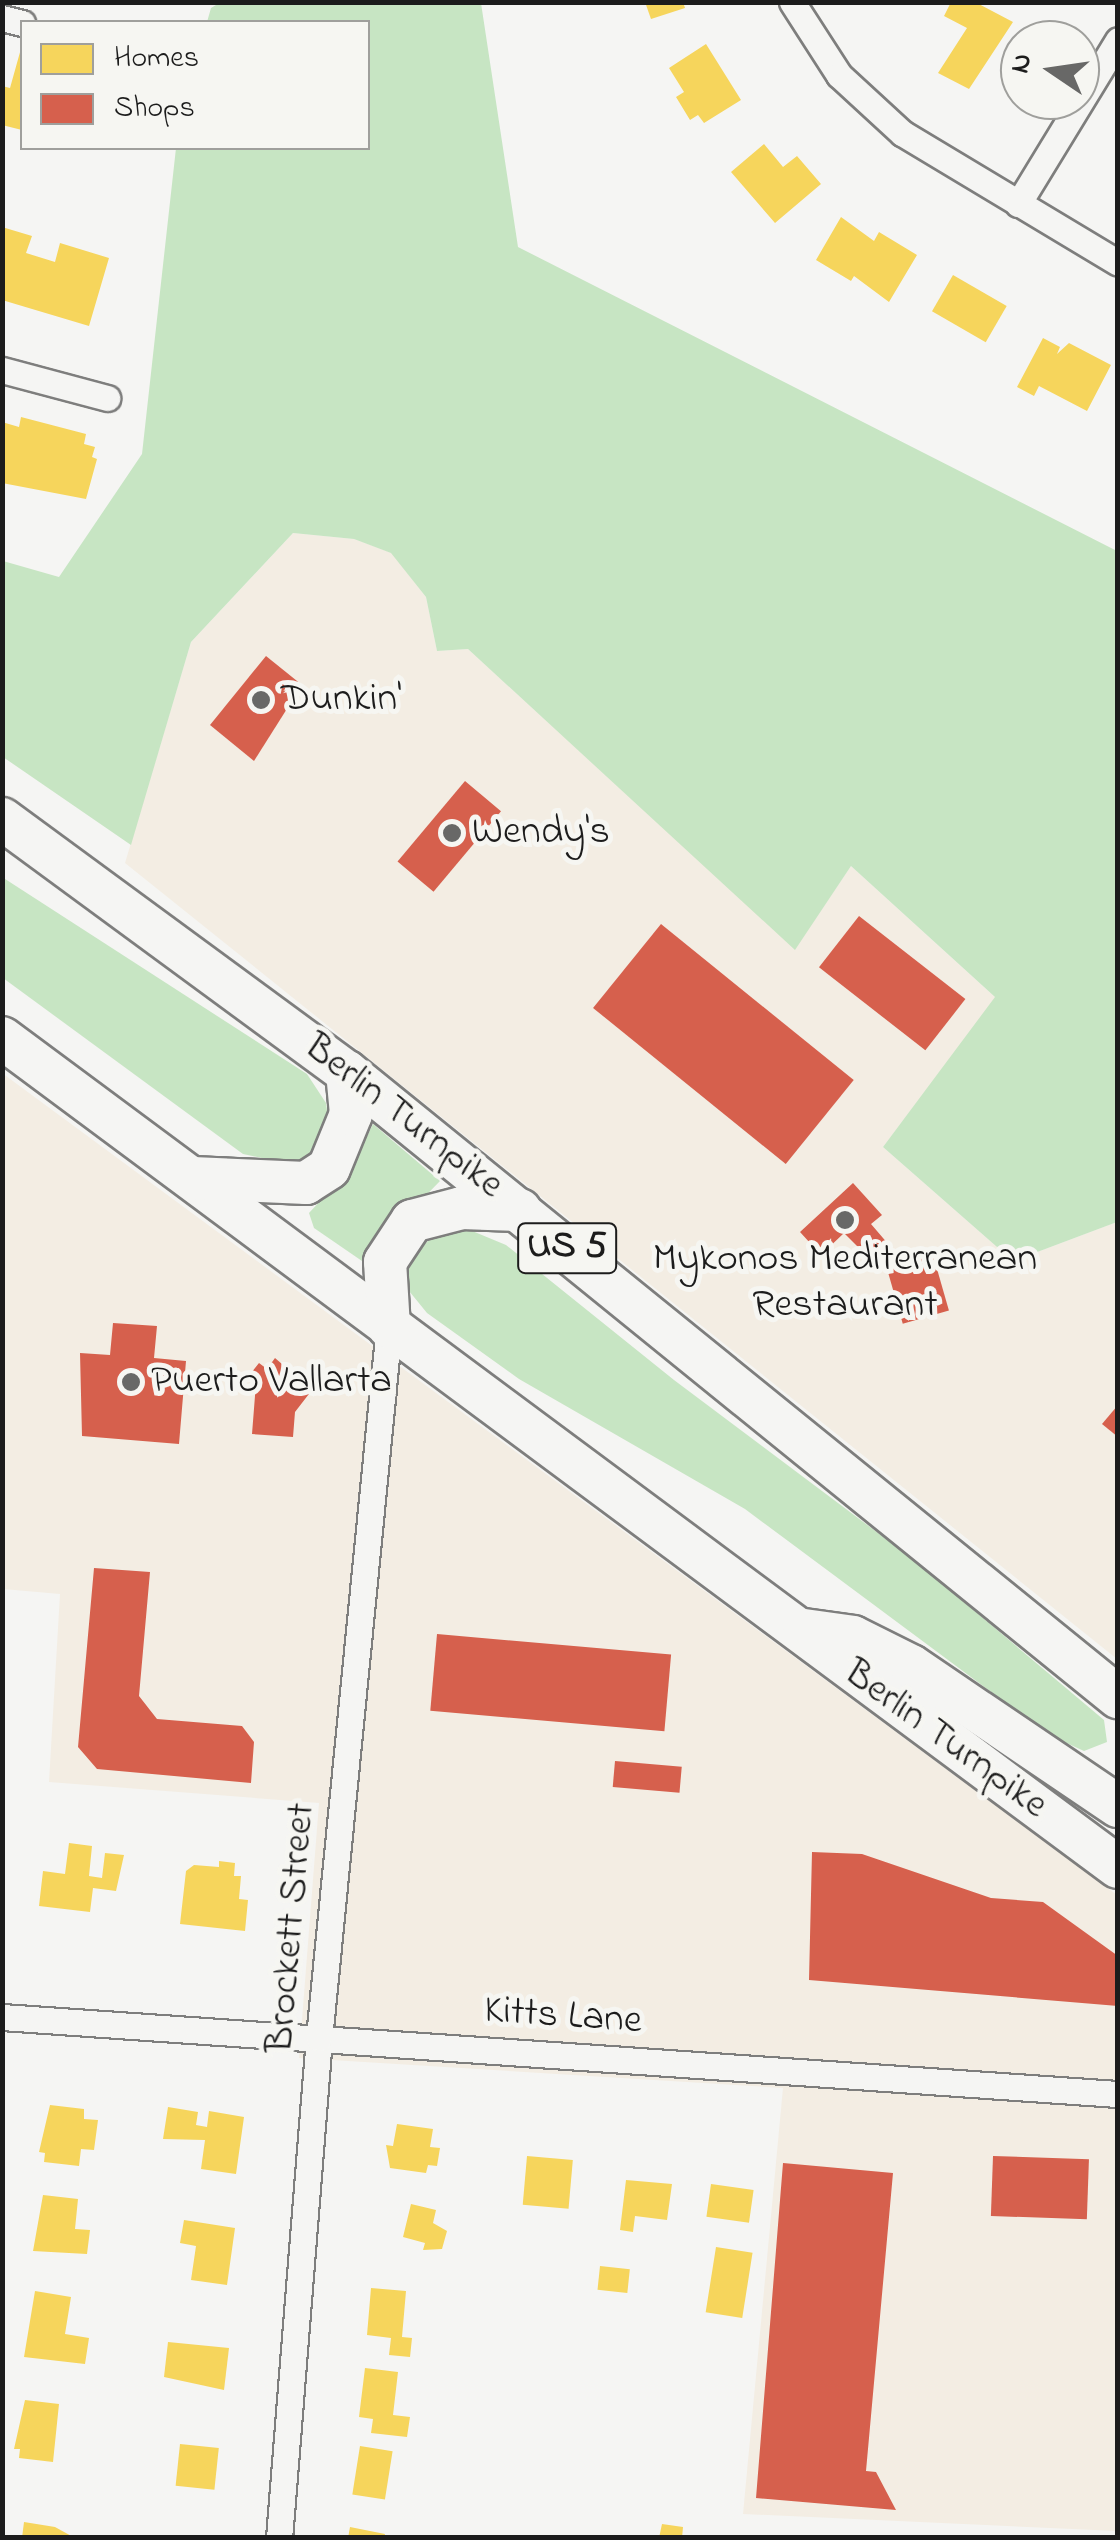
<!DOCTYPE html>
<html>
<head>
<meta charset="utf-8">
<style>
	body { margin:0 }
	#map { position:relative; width:1120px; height:2540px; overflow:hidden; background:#f5f5f3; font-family:"Indie Flower",sans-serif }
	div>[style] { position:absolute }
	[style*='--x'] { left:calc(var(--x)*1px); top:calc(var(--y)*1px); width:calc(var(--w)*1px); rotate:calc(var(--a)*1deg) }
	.built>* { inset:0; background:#f3ede3 }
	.green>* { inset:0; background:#c7e5c3 }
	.homes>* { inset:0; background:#f6d55c; transform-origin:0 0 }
	.shops>* { inset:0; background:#d6604d; transform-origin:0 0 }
	.roads { filter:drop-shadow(2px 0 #7e7e7d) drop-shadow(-2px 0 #7e7e7d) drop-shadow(0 2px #7e7e7d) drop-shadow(0 -2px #7e7e7d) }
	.minor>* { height:25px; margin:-12.5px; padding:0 12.5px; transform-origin:12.5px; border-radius:12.5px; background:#f5f5f3 }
	.trunk>* { height:42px; margin:-21px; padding:0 21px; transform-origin:21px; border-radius:21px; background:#f5f5f3 }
	.dots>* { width:28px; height:28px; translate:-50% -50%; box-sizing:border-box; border:5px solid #f6f6f2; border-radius:50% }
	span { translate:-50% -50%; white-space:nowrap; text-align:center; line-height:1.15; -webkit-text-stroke:10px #f6f6f2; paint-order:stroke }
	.shield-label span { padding:2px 8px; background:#f6f6f2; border:2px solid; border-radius:8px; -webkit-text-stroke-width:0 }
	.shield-label { font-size:38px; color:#1c1c1c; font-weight:700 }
	.poi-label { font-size:40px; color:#1c1c1c }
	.left { translate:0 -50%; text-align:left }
	.street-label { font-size:40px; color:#1c1c1c }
	.frame { position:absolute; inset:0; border:5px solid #1c1c1c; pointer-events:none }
	.legend { position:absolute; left:20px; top:20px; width:350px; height:130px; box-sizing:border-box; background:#f6f6f2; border:2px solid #9f9f9c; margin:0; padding:12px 18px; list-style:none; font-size:30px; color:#1c1c1c }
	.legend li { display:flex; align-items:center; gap:20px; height:50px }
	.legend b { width:50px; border:2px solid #9f9f9c }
	.north { position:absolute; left:1000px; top:20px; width:100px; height:100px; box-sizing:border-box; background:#f6f6f2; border:2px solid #9f9f9c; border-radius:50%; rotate:283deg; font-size:28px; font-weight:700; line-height:40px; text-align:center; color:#1c1c1c }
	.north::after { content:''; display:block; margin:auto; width:35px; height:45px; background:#686867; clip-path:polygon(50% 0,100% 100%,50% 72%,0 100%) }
</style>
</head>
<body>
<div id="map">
	<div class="built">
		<div style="clip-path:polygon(293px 533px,354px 539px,392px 553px,426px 597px,437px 651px,468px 649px,795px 949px,851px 866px,996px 998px,883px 1147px,1013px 1261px,1117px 1222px,1117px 1659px,125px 863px,191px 642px)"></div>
		<div style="clip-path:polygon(2px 1073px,1117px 1895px,1117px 2531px,743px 2514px,783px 2088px,299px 2058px,319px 1803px,49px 1782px,60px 1594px,3px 1589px)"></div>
	</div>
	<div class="green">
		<div style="clip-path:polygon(221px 2px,481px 3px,518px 247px,1117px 551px,1117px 1222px,1013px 1261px,883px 1147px,995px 997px,851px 866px,795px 950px,468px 649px,437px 651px,426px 597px,391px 553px,354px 539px,293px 533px,191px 642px,131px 845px,3px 757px,3px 561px,59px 577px,142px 454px,176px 148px,368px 148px,368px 22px,207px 22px,211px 8px)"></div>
		<div style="clip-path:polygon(2px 877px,307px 1074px,326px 1103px,329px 1124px,312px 1156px,294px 1165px,243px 1154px,3px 978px)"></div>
		<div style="clip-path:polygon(373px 1124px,440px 1181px,362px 1261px,314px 1228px,309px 1213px,352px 1167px)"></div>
		<div style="clip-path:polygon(465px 1228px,506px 1245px,674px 1380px,914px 1560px,1104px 1720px,1107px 1742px,1084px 1751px,1049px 1735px,745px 1509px,519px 1379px,427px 1313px,405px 1286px,407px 1260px,438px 1232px)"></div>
	</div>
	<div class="homes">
		<div style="clip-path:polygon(645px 2px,683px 2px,685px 8px,651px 19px)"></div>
		<div style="clip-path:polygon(951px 2px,975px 2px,1013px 22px,969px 89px,938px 73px,967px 28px,944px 16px)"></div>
		<div style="clip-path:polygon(706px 44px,741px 100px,704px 123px,698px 115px,690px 120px,676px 97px,684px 92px,669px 68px)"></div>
		<div style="clip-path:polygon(22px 45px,22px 130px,2px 125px,2px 86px,10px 88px)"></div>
		<div style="clip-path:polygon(764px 144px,783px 167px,797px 156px,821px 184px,775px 223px,731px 172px)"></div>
		<div style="clip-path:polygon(841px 217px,874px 241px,879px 232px,917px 255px,889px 302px,854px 276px,851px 281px,816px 260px)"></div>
		<div style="clip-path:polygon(2px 227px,32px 236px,26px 253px,55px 262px,60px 243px,109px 258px,89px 326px,2px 300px)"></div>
		<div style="left:953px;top:275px;width:62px;height:42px;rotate:30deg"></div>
		<div style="clip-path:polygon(1043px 338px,1060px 347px,1057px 354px,1069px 343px,1111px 365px,1087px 411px,1039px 386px,1034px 396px,1017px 387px)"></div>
		<div style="clip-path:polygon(21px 417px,86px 434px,84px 444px,95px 447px,92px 457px,97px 459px,86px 499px,2px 483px,2px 422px,19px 427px)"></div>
		<div style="clip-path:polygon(69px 1843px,92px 1846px,89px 1876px,102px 1878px,105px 1853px,124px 1855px,116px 1891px,93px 1888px,90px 1912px,39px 1906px,43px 1871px,65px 1874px)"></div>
		<div style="clip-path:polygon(219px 1861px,235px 1863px,234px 1876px,241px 1876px,239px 1899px,248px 1900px,245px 1931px,180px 1924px,186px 1871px,194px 1865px,219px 1867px)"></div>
		<div style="clip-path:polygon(50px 2105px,84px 2109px,84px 2119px,98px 2120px,94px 2150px,81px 2149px,79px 2166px,44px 2162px,45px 2153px,39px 2152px)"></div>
		<div style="clip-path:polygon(168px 2107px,198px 2112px,196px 2125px,207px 2127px,209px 2111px,244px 2117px,236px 2174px,201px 2169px,205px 2140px,163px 2139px)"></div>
		<div style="clip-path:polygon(397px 2124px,433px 2129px,430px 2147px,440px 2148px,437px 2166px,428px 2165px,426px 2173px,390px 2168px,386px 2145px,393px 2146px)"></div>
		<div style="left:527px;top:2156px;width:46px;height:49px;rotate:5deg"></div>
		<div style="clip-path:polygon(626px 2180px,672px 2184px,667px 2220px,635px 2216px,633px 2232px,620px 2230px)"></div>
		<div style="left:711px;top:2184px;width:43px;height:33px;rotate:8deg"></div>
		<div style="clip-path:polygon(43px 2195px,78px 2199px,75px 2229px,90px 2230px,87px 2254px,33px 2251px)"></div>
		<div style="clip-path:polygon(411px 2204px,436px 2210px,433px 2223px,447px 2231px,442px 2249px,423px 2250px,425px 2243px,403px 2237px)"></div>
		<div style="clip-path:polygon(184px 2220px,235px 2228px,227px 2285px,191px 2280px,196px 2246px,180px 2243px)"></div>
		<div style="left:716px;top:2247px;width:37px;height:66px;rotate:9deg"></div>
		<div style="left:600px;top:2266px;width:30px;height:24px;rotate:6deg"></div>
		<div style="clip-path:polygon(371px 2288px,406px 2291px,402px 2337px,412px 2338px,410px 2357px,389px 2355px,391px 2338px,367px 2335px)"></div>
		<div style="clip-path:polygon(35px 2291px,71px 2297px,65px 2334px,89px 2338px,85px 2364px,24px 2357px)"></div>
		<div style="clip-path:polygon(168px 2342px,229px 2348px,224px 2390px,164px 2377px)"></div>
		<div style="clip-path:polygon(365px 2368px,398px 2372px,393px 2415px,410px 2417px,407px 2437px,371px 2433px,373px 2419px,359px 2417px)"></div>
		<div style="clip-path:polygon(25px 2400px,59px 2404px,53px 2462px,19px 2458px,20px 2449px,14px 2449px)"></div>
		<div style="left:180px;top:2444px;width:39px;height:42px;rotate:6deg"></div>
		<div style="left:360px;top:2446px;width:33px;height:49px;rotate:9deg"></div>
		<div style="clip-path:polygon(24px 2522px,55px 2527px,75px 2538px,22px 2538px)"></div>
		<div style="clip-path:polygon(662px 2524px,683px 2527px,682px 2538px,659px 2538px)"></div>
		<div style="clip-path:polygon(350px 2527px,385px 2534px,384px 2538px,348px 2538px)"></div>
	</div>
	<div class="shops">
		<div style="clip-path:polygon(266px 656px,302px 685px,254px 761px,210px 725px)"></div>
		<div style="left:465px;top:781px;width:47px;height:105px;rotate:40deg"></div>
		<div style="left:859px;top:916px;width:135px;height:65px;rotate:38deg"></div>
		<div style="left:661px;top:924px;width:248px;height:108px;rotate:39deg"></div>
		<div style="clip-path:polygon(853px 1183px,882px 1215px,871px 1224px,889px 1245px,872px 1261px,844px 1233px,821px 1255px,800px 1232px)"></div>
		<div style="left:931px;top:1248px;width:65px;height:48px;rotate:74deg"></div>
		<div style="clip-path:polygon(113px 1323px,157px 1326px,154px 1358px,186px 1361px,179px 1444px,82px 1436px,80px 1353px,110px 1355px)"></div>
		<div style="clip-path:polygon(275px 1358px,312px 1390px,295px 1412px,293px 1437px,252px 1434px,256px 1383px,248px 1377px,259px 1363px,267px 1369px)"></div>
		<div style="clip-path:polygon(1118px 1405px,1118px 1437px,1102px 1424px)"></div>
		<div style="clip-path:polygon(94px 1568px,150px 1572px,139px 1696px,157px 1719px,242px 1726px,254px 1742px,251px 1783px,97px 1769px,78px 1747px)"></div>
		<div style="left:437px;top:1634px;width:235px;height:77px;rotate:5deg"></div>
		<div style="left:615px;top:1761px;width:67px;height:26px;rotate:5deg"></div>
		<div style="clip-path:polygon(812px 1852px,862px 1854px,991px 1898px,1043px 1902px,1118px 1956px,1118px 2006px,809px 1980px)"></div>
		<div style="left:993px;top:2156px;width:96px;height:60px;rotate:2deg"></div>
		<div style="clip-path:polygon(783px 2163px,893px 2173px,866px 2471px,876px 2472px,896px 2510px,756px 2498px)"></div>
	</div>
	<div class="roads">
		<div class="minor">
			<div style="--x:792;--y:2;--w:87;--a:57.2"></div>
			<div style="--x:839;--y:75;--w:86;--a:42.6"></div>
			<div style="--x:902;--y:133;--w:252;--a:31"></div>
			<div style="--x:2;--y:18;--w:21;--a:14"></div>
			<div style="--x:1018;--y:204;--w:192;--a:-58.6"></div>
			<div style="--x:2;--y:370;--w:109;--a:14.9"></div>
			<div style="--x:2;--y:2017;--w:1119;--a:3.95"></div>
			<div style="--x:279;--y:2538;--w:502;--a:-85.43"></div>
			<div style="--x:319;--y:2038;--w:714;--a:-84.38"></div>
		</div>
		<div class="trunk">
			<div style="--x:2;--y:819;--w:428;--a:36.3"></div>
			<div style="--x:347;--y:1072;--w:993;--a:39.03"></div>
			<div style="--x:2;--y:1038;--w:1390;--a:36.61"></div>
			<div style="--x:192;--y:1178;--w:114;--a:2.5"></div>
			<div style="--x:306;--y:1183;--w:27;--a:-33"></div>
			<div style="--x:329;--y:1168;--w:58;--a:-67.8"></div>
			<div style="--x:351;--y:1114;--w:42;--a:-95.4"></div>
			<div style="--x:389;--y:1327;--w:65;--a:-93.5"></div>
			<div style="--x:385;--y:1262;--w:49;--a:-56.6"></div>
			<div style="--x:412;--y:1221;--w:52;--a:-14.6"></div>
			<div style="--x:462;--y:1208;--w:58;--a:2"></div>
			<div style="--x:804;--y:1630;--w:49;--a:8.1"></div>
			<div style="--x:853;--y:1637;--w:65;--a:26.6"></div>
			<div style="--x:911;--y:1666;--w:250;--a:34.1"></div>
		</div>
	</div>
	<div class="dots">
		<div style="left:261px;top:700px;background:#686867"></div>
		<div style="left:452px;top:833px;background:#686867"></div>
		<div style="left:845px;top:1220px;background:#686867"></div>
		<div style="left:131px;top:1382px;background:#686867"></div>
	</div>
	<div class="shield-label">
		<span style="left:567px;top:1248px">US 5</span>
	</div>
	<div class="poi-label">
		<span class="left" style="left:281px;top:700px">Dunkin'</span>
		<span class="left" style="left:472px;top:833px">Wendy's</span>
		<span style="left:845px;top:1283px">Mykonos Mediterranean<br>Restaurant</span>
		<span class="left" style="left:151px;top:1382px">Puerto Vallarta</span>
	</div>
	<div class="street-label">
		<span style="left:403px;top:1117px;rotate:38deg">Berlin Turnpike</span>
		<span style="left:945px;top:1740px;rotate:36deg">Berlin Turnpike</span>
		<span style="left:292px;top:1928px;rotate:-85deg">Brockett Street</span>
		<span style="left:563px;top:2017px;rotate:4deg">Kitts Lane</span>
	</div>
	<div class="frame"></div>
	<ul class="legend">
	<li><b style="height:28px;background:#f6d55c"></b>Homes</li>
	<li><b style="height:28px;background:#d6604d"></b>Shops</li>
	</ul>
	<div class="north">N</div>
</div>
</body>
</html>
